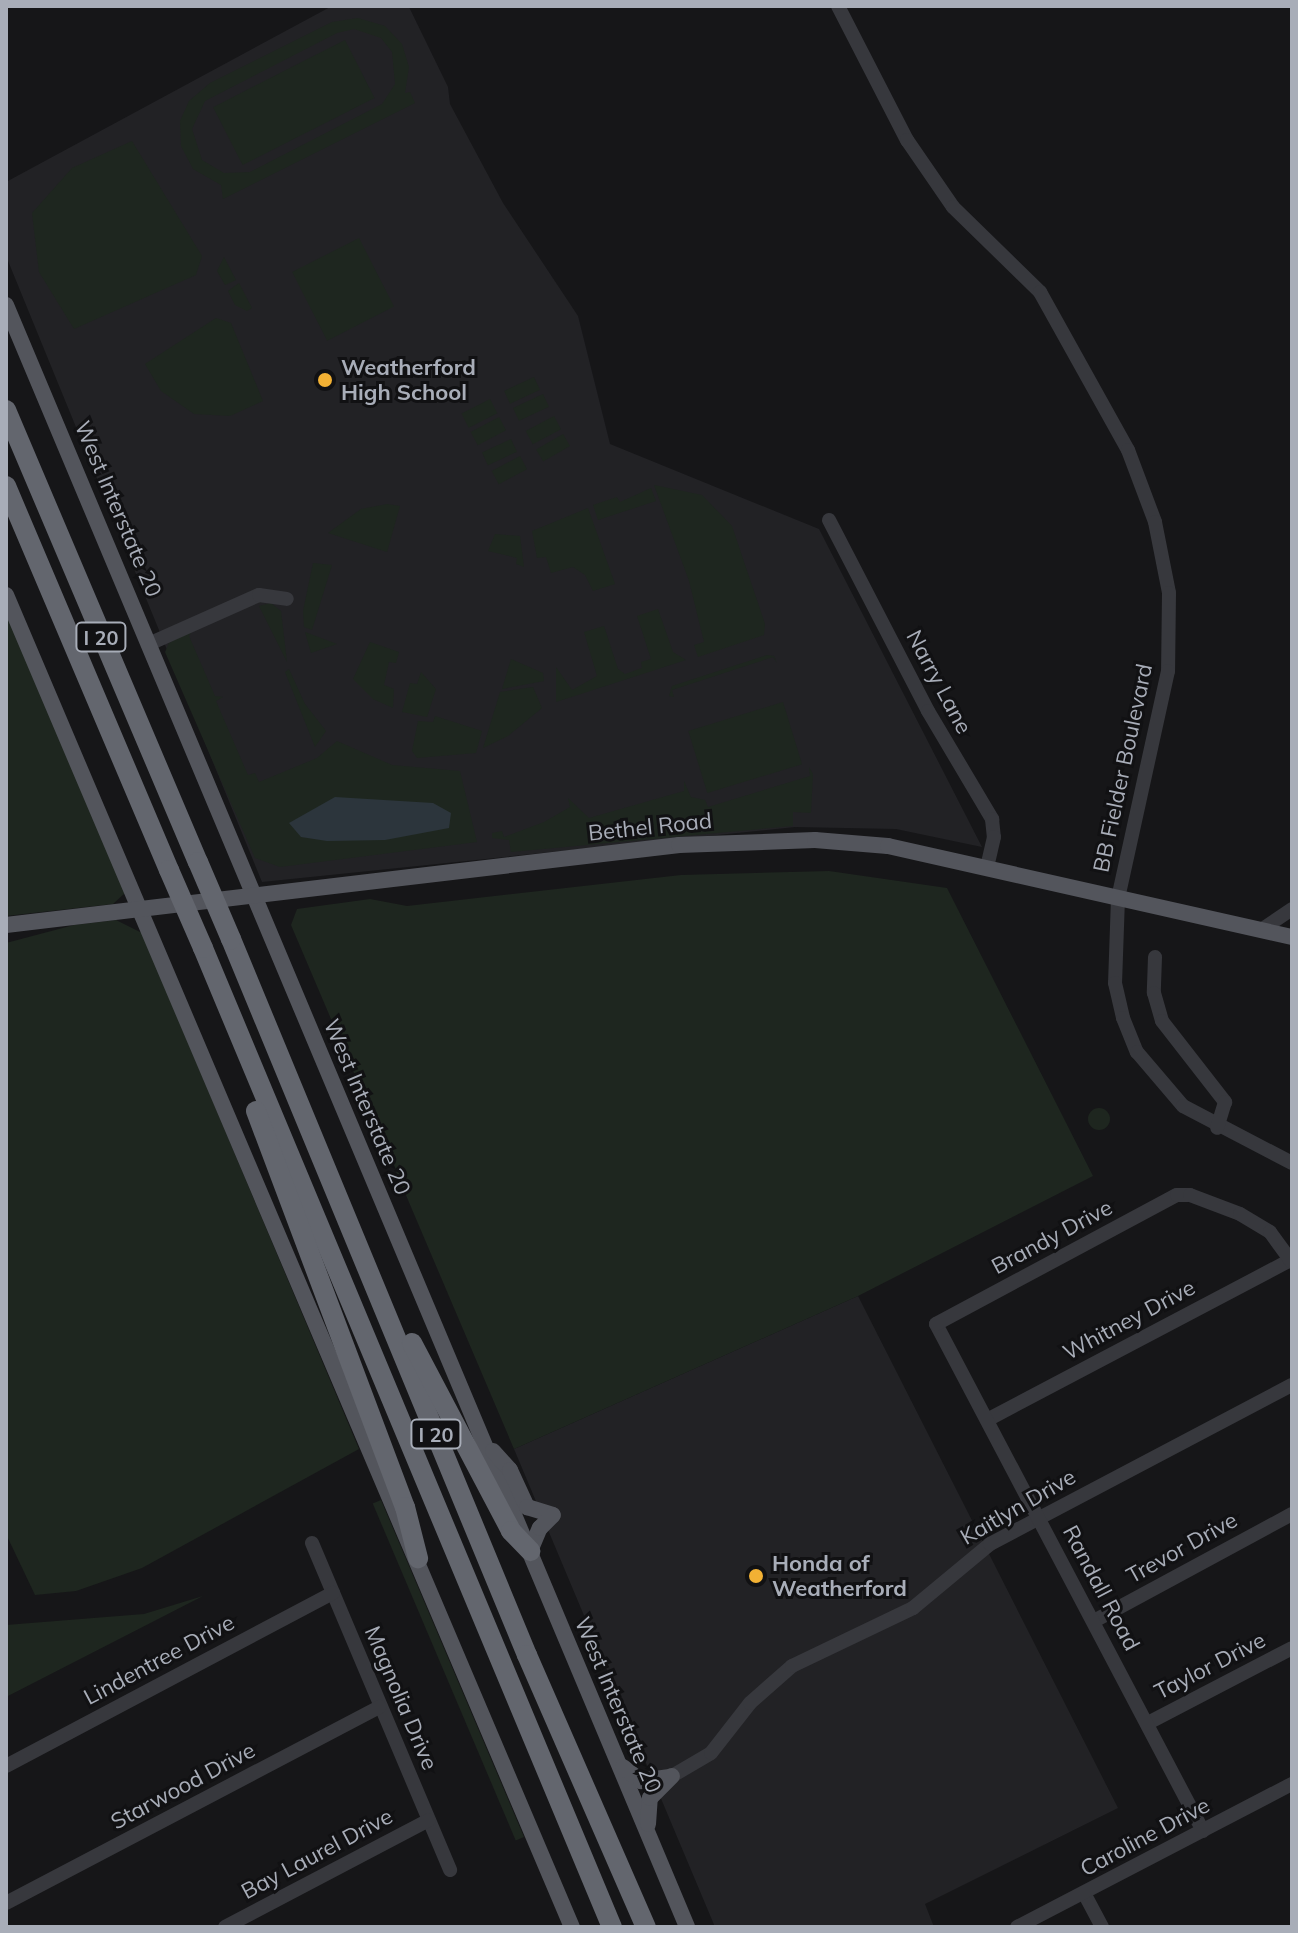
<!DOCTYPE html>
<html>
<head>
<meta charset="utf-8">
<style>
	body { margin:0 }
	#map { position:relative; width:1298px; height:1933px; overflow:hidden; background:#161618; font-family:Mulish,sans-serif }
	div>[style] { position:absolute }
	[style*='--x'] { left:calc(var(--x)*1px); top:calc(var(--y)*1px); width:calc(var(--w)*1px); rotate:calc(var(--a)*1deg) }
	.built>* { inset:0; background:#222225 }
	.green>* { inset:0; background:#1e261f; transform-origin:0 0 }
	.round { border-radius:50% }
	.water>* { inset:0; background:#2c353c }
	.minor>* { height:14px; margin:-7px; padding:0 7px; transform-origin:7px; border-radius:7px; background:#37383d }
	.major>* { height:16px; margin:-8px; padding:0 8px; transform-origin:8px; border-radius:8px; background:#53555c }
	.highway>* { height:20px; margin:-10px; padding:0 10px; transform-origin:10px; border-radius:10px; background:#63666e }
	.highway-bridge>* { height:20px; margin:-10px; padding:0 10px; transform-origin:10px; border-radius:10px; background:#63666e }
	.dots>* { width:22px; height:22px; translate:-50% -50%; box-sizing:border-box; border:4px solid #111113; border-radius:50% }
	span { translate:-50% -50%; white-space:nowrap; text-align:center; line-height:1.15; -webkit-text-stroke:6px #111113; paint-order:stroke }
	.shield-label span { padding:2px 6px; background:#111113; border:2px solid; border-radius:6px; -webkit-text-stroke-width:0 }
	.shield-label { font-size:20px; color:#a8adb8; font-weight:700 }
	.poi-label { font-size:22px; color:#a8adb8; font-weight:700 }
	.left { translate:0 -50%; text-align:left }
	.street-label { font-size:22px; color:#a8adb8 }
	.frame { position:absolute; inset:0; border:8px solid #a8adb8; pointer-events:none }
</style>
</head>
<body>
<div id="map">
	<div class="built">
		<div style="clip-path:polygon(332px 6px,409px 7px,448px 87px,450px 104px,503px 203px,578px 316px,610px 444px,819px 529px,982px 847px,896px 829px,795px 827px,262px 882px,6px 256px,6px 182px)"></div>
		<div style="clip-path:polygon(858px 1296px,1118px 1808px,925px 1904px,934px 1927px,715px 1927px,514px 1449px)"></div>
	</div>
	<div class="green">
		<div style="clip-path:polygon(evenodd,358px 18px,385px 26px,402px 44px,409px 67px,405px 93px,410px 92px,415px 103px,223px 199px,221px 185px,193px 169px,181px 146px,180px 121px,189px 101px,210px 83px,332px 22px,358px 18px,354px 29px,381px 38px,392px 52px,395px 84px,382px 104px,250px 172px,224px 173px,202px 160px,192px 129px,205px 101px,337px 33px,354px 29px)"></div>
		<div style="left:345px;top:40px;width:65px;height:148px;rotate:63deg"></div>
		<div style="clip-path:polygon(132px 141px,202px 256px,196px 275px,74px 329px,39px 272px,32px 213px,72px 168px)"></div>
		<div style="left:359px;top:238px;width:77px;height:75px;rotate:63deg"></div>
		<div style="clip-path:polygon(224px 257px,236px 280px,225px 285px,217px 271px)"></div>
		<div style="clip-path:polygon(239px 283px,252px 308px,247px 311px,235px 305px,228px 291px)"></div>
		<div style="clip-path:polygon(216px 318px,231px 323px,263px 401px,230px 416px,194px 414px,161px 391px,145px 364px)"></div>
		<div style="left:534px;top:377px;width:14px;height:33px;rotate:65deg"></div>
		<div style="left:543px;top:394px;width:14px;height:33px;rotate:65deg"></div>
		<div style="left:490px;top:399px;width:16px;height:32px;rotate:63deg"></div>
		<div style="left:554px;top:416px;width:15px;height:32px;rotate:62deg"></div>
		<div style="left:499px;top:417px;width:15px;height:32px;rotate:62deg"></div>
		<div style="left:563px;top:434px;width:14px;height:31px;rotate:60deg"></div>
		<div style="left:511px;top:439px;width:14px;height:32px;rotate:65deg"></div>
		<div style="left:520px;top:456px;width:15px;height:32px;rotate:62deg"></div>
		<div style="clip-path:polygon(654px 485px,702px 495px,732px 526px,765px 624px,764px 635px,698px 657px,694px 645px,704px 642px,689px 581px)"></div>
		<div style="clip-path:polygon(651px 488px,656px 501px,598px 520px,593px 505px,617px 497px,620px 502px)"></div>
		<div style="clip-path:polygon(387px 504px,400px 506px,387px 552px,328px 533px,361px 509px)"></div>
		<div style="clip-path:polygon(588px 508px,615px 584px,593px 591px,585px 575px,573px 567px,551px 573px,546px 557px,537px 558px,532px 531px)"></div>
		<div style="clip-path:polygon(495px 534px,520px 536px,524px 567px,516px 564px,517px 558px,488px 551px)"></div>
		<div style="clip-path:polygon(313px 563px,332px 565px,312px 630px,304px 627px,303px 611px)"></div>
		<div style="clip-path:polygon(271px 603px,281px 611px,287px 662px,259px 606px)"></div>
		<div style="clip-path:polygon(658px 609px,673px 652px,686px 660px,556px 702px,556px 667px,572px 690px,597px 676px,584px 632px,604px 626px,618px 669px,625px 674px,642px 668px,641px 662px,651px 659px,637px 616px)"></div>
		<div style="clip-path:polygon(6px 613px,125px 893px,113px 904px,6px 916px)"></div>
		<div style="clip-path:polygon(194px 629px,189px 636px,215px 696px,223px 697px,216px 701px,248px 775px,255px 773px,259px 782px,317px 758px,337px 741px,392px 765px,460px 771px,477px 842px,280px 867px,255px 858px,165px 652px,169px 643px)"></div>
		<div style="clip-path:polygon(305px 632px,337px 644px,311px 653px)"></div>
		<div style="clip-path:polygon(370px 642px,399px 652px,396px 663px,389px 662px,384px 685px,394px 689px,393px 708px,373px 699px,353px 679px)"></div>
		<div style="clip-path:polygon(767px 655px,774px 656px,777px 663px,773px 657px,672px 690px,674px 697px,669px 696px,672px 686px)"></div>
		<div style="clip-path:polygon(511px 659px,543px 673px,544px 681px,502px 689px)"></div>
		<div style="clip-path:polygon(289px 669px,305px 704px,326px 731px,315px 747px,285px 672px)"></div>
		<div style="clip-path:polygon(421px 672px,436px 689px,427px 717px,402px 712px,410px 683px,417px 684px)"></div>
		<div style="clip-path:polygon(533px 687px,542px 708px,508px 736px,483px 748px,500px 692px)"></div>
		<div style="left:783px;top:702px;width:65px;height:99px;rotate:73deg"></div>
		<div style="clip-path:polygon(435px 716px,482px 731px,476px 753px,417px 758px,412px 751px,418px 721px,433px 722px)"></div>
		<div style="clip-path:polygon(809px 767px,813px 774px,811px 813px,793px 812px,793px 826px,511px 852px,509px 840px,492px 838px,492px 833px,502px 831px,504px 837px,544px 822px,570px 807px,568px 798px,589px 818px,684px 791px,684px 781px,691px 797px,705px 800px,708px 807px,810px 776px)"></div>
		<div style="clip-path:polygon(829px 871px,947px 888px,1093px 1176px,858px 1296px,514px 1449px,291px 925px,297px 909px,370px 899px,407px 906px,681px 875px)"></div>
		<div style="clip-path:polygon(116px 920px,142px 933px,359px 1449px,142px 1568px,76px 1591px,35px 1595px,6px 1534px,6px 943px,74px 925px)"></div>
		<div class="round" style="left:1088px;top:1108px;width:22px;height:22px"></div>
		<div style="left:381px;top:1500px;width:366px;height:9px;rotate:67deg"></div>
		<div style="clip-path:polygon(203px 1596px,6px 1697px,6px 1625px,144px 1614px)"></div>
	</div>
	<div class="water">
		<div style="clip-path:polygon(335px 797px,433px 803px,451px 813px,449px 828px,385px 840px,327px 841px,301px 837px,289px 823px)"></div>
	</div>
	<div class="minor">
		<div style="--x:838;--y:6;--w:151;--a:62.8"></div>
		<div style="--x:907;--y:140;--w:81;--a:55.5"></div>
		<div style="--x:953;--y:207;--w:122;--a:44.3"></div>
		<div style="--x:1040;--y:292;--w:181;--a:60.9"></div>
		<div style="--x:1128;--y:450;--w:77;--a:69.4"></div>
		<div style="--x:1155;--y:522;--w:72;--a:78.8"></div>
		<div style="--x:1169;--y:593;--w:78;--a:90.7"></div>
		<div style="--x:1168;--y:671;--w:232;--a:102.4"></div>
		<div style="--x:1118;--y:898;--w:85;--a:92"></div>
		<div style="--x:1115;--y:983;--w:36;--a:77"></div>
		<div style="--x:1123;--y:1018;--w:37;--a:68"></div>
		<div style="--x:1137;--y:1052;--w:71;--a:49.6"></div>
		<div style="--x:1183;--y:1106;--w:123;--a:27.6"></div>
		<div style="--x:829;--y:520;--w:215;--a:62.6"></div>
		<div style="--x:928;--y:711;--w:126;--a:59.3"></div>
		<div style="--x:992;--y:819;--w:18;--a:84"></div>
		<div style="--x:994;--y:837;--w:32;--a:103"></div>
		<div style="--x:151;--y:643;--w:118;--a:-24"></div>
		<div style="--x:259;--y:595;--w:28;--a:8"></div>
		<div style="--x:1261;--y:930;--w:37;--a:-34"></div>
		<div style="--x:1155;--y:957;--w:36;--a:92"></div>
		<div style="--x:1154;--y:993;--w:29;--a:74"></div>
		<div style="--x:1162;--y:1021;--w:103;--a:52.1"></div>
		<div style="--x:1225;--y:1102;--w:27;--a:107"></div>
		<div style="--x:987;--y:1420;--w:344;--a:-27.8"></div>
		<div style="--x:312;--y:1543;--w:355;--a:67.1"></div>
		<div style="--x:1094;--y:1621;--w:225;--a:-28.4"></div>
		<div style="--x:1148;--y:1723;--w:162;--a:-27.5"></div>
		<div style="--x:6;--y:1766;--w:370;--a:-27.9"></div>
		<div style="--x:672;--y:1776;--w:45;--a:-30.5"></div>
		<div style="--x:711;--y:1753;--w:63;--a:-52"></div>
		<div style="--x:750;--y:1703;--w:56;--a:-41.4"></div>
		<div style="--x:792;--y:1666;--w:134;--a:-25.6"></div>
		<div style="--x:913;--y:1608;--w:100;--a:-39.7"></div>
		<div style="--x:990;--y:1544;--w:341;--a:-27.8"></div>
		<div style="--x:1203;--y:1831;--w:573;--a:-117.77"></div>
		<div style="--x:936;--y:1324;--w:273;--a:-28.2"></div>
		<div style="--x:1177;--y:1195;--w:13;--a:0"></div>
		<div style="--x:1190;--y:1195;--w:53;--a:20.8"></div>
		<div style="--x:1240;--y:1214;--w:35;--a:31"></div>
		<div style="--x:1270;--y:1232;--w:37;--a:54"></div>
		<div style="--x:1084;--y:1893;--w:38;--a:62"></div>
		<div style="--x:6;--y:1903;--w:422;--a:-27.7"></div>
		<div style="--x:225;--y:1927;--w:230;--a:-27.7"></div>
		<div style="--x:1017;--y:1927;--w:310;--a:-27.5"></div>
	</div>
	<div class="major">
		<div style="--x:6;--y:305;--w:1759;--a:67.22"></div>
		<div style="--x:6;--y:595;--w:1447;--a:66.98"></div>
		<div style="--x:6;--y:925;--w:678;--a:-6.78"></div>
		<div style="--x:679;--y:845;--w:136;--a:-2.1"></div>
		<div style="--x:815;--y:840;--w:73;--a:4.7"></div>
		<div style="--x:888;--y:846;--w:414;--a:12.7"></div>
		<div style="--x:493;--y:1451;--w:25;--a:48"></div>
		<div style="--x:510;--y:1470;--w:41;--a:65.3"></div>
		<div style="--x:527;--y:1507;--w:27;--a:17"></div>
		<div style="--x:530;--y:1551;--w:25;--a:-67"></div>
		<div style="--x:540;--y:1528;--w:18;--a:-45"></div>
		<div style="--x:623;--y:1767;--w:23;--a:38"></div>
		<div style="--x:641;--y:1781;--w:29;--a:-8"></div>
		<div style="--x:648;--y:1824;--w:26;--a:-86"></div>
		<div style="--x:650;--y:1798;--w:31;--a:-45"></div>
	</div>
	<div class="highway">
		<div style="--x:6;--y:410;--w:491;--a:67"></div>
		<div style="--x:6;--y:486;--w:417;--a:67"></div>
		<div style="--x:231;--y:939;--w:775;--a:67.54"></div>
		<div style="--x:527;--y:1655;--w:297;--a:66.4"></div>
		<div style="--x:203;--y:948;--w:1061;--a:67.33"></div>
		<div style="--x:256;--y:1111;--w:423;--a:69.4"></div>
		<div style="--x:405;--y:1507;--w:53;--a:75.7"></div>
		<div style="--x:412;--y:1343;--w:212;--a:62.2"></div>
		<div style="--x:511;--y:1531;--w:28;--a:46"></div>
	</div>
	<div class="highway-bridge">
		<div style="--x:198;--y:862;--w:84;--a:66.8"></div>
		<div style="--x:169;--y:870;--w:85;--a:66.4"></div>
	</div>
	<div class="dots">
		<div style="left:325px;top:380px;background:#f2b134"></div>
		<div style="left:756px;top:1576px;background:#f2b134"></div>
	</div>
	<div class="shield-label">
		<span style="left:101px;top:637px">I 20</span>
		<span style="left:436px;top:1434px">I 20</span>
	</div>
	<div class="poi-label">
		<span class="left" style="left:341px;top:380px">Weatherford<br>High School</span>
		<span class="left" style="left:772px;top:1576px">Honda of<br>Weatherford</span>
	</div>
	<div class="street-label">
		<span style="left:118px;top:509px;rotate:67deg">West Interstate 20</span>
		<span style="left:939px;top:682px;rotate:62deg">Narry Lane</span>
		<span style="left:1123px;top:768px;rotate:-78deg">BB Fielder Boulevard</span>
		<span style="left:650px;top:827px;rotate:-6deg">Bethel Road</span>
		<span style="left:367px;top:1107px;rotate:67deg">West Interstate 20</span>
		<span style="left:1052px;top:1237px;rotate:-28deg">Brandy Drive</span>
		<span style="left:1129px;top:1320px;rotate:-28deg">Whitney Drive</span>
		<span style="left:1018px;top:1507px;rotate:-30deg">Kaitlyn Drive</span>
		<span style="left:1182px;top:1548px;rotate:-29deg">Trevor Drive</span>
		<span style="left:1101px;top:1588px;rotate:62deg">Randall Road</span>
		<span style="left:159px;top:1660px;rotate:-28deg">Lindentree Drive</span>
		<span style="left:1210px;top:1666px;rotate:-27deg">Taylor Drive</span>
		<span style="left:401px;top:1698px;rotate:67deg">Magnolia Drive</span>
		<span style="left:618px;top:1705px;rotate:67deg">West Interstate 20</span>
		<span style="left:183px;top:1786px;rotate:-28deg">Starwood Drive</span>
		<span style="left:1145px;top:1837px;rotate:-28deg">Caroline Drive</span>
		<span style="left:317px;top:1854px;rotate:-28deg">Bay Laurel Drive</span>
	</div>
	<div class="frame"></div>
</div>
</body>
</html>
